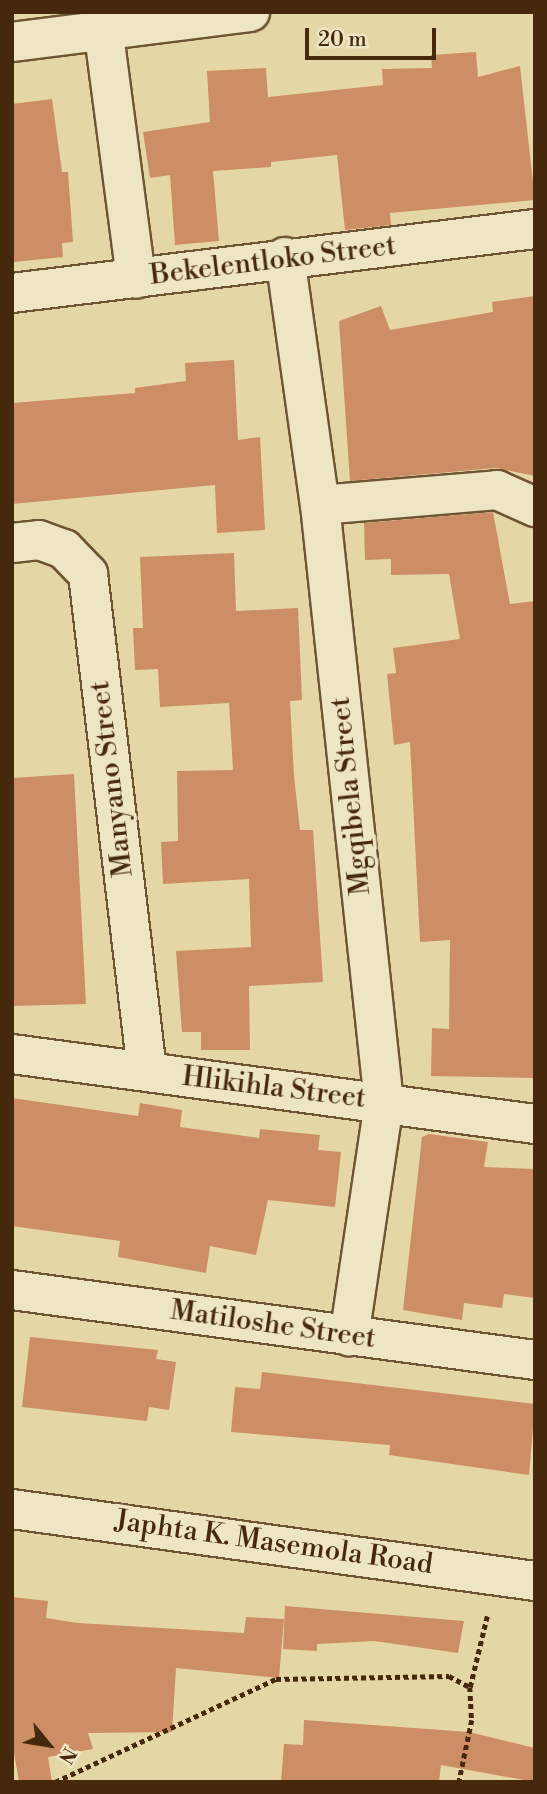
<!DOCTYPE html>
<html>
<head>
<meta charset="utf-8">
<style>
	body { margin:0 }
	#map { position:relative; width:547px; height:1794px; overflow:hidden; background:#e4d7a5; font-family:"Libre Bodoni",serif }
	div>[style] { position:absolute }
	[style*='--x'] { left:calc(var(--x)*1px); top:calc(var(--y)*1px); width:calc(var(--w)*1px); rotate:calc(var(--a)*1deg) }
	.building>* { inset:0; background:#cd8e65 }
	.path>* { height:4.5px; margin-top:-2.25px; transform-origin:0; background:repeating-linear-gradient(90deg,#46290d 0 5px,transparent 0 8.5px) }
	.roads { filter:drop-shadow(2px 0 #6e5433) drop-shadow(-2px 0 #6e5433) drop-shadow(0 2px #6e5433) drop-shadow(0 -2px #6e5433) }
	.street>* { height:38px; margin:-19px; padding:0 19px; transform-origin:19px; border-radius:19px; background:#ede5c4 }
	.secondary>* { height:38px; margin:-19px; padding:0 19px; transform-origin:19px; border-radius:19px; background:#ede5c4 }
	span { translate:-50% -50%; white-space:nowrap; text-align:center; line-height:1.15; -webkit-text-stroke:7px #ede5c4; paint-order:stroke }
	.street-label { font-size:28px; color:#46290d }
	.frame { position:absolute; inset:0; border:14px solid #46290d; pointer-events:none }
	.north { position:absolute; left:14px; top:1710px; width:70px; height:70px; -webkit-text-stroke:5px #ede5c4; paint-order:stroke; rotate:120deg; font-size:19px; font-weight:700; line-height:28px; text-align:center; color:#46290d }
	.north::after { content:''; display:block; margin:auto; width:24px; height:32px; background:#46290d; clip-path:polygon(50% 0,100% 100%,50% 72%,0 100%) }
	.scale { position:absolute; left:305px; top:28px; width:131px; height:32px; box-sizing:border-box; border:4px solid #46290d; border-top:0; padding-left:9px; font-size:21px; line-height:24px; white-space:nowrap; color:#46290d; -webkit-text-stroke:5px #ede5c4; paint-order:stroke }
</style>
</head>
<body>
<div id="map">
	<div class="building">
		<div style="clip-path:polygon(476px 52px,478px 77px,520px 66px,535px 200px,390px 213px,391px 225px,345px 230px,337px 155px,271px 162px,271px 167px,213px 171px,219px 241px,175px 245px,170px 175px,150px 178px,143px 132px,210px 122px,207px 71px,266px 68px,268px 97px,383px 85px,382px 69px,432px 68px,431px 55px)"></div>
		<div style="clip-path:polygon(52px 99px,62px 172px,68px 172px,73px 242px,62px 243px,63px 257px,14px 262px,12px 104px)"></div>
		<div style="clip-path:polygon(535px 296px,535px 476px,495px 468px,350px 481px,339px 321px,381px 306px,390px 330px,493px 312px,492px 302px)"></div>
		<div style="clip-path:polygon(234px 360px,238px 440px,260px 437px,265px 530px,217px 533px,215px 485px,12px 504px,12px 403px,135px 393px,135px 388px,186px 381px,185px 363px)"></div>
		<div style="clip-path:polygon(493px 512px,510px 604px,535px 601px,535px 1078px,431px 1076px,432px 1028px,449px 1029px,450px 940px,420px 942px,410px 742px,394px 745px,387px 674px,396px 673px,393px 648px,460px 639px,449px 574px,391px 575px,391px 559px,365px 560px,364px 523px)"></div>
		<div style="clip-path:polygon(234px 553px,236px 611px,298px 608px,302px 700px,290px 701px,294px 776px,300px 830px,313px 830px,323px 982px,249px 986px,250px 1050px,201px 1050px,201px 1032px,182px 1032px,176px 951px,251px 947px,249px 879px,163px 884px,161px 842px,178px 841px,177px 771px,233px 770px,229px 703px,160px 707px,158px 669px,135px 670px,133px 628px,143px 628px,140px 557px)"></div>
		<div style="clip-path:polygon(74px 774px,86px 1004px,12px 1006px,12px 778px)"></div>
		<div style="clip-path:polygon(12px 1098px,138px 1116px,140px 1103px,182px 1110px,180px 1127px,259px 1138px,260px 1129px,320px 1135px,318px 1150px,341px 1152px,335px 1207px,268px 1200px,256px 1255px,210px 1246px,206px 1273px,118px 1257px,120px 1241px,12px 1226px)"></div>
		<div style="clip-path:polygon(429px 1134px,488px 1142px,484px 1167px,535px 1169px,535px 1298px,504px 1294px,502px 1308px,464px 1303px,462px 1320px,403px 1310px,422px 1137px)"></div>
		<div style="clip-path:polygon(30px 1337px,158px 1350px,156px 1359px,176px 1362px,169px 1410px,149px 1407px,147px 1421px,22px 1407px)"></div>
		<div style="clip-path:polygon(262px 1372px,535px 1404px,529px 1475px,389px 1455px,390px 1445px,231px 1432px,235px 1387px,260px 1389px)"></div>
		<div style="clip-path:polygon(12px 1597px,48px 1601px,46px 1618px,78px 1623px,244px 1633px,246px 1617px,284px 1619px,279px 1678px,176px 1668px,172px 1732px,88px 1733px,93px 1749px,48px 1757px,52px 1782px,19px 1782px,12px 1741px)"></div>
		<div style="clip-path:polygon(285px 1606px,464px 1621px,458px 1653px,374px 1641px,317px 1644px,317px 1651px,283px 1649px)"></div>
		<div style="clip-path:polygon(304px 1720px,469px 1732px,535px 1748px,535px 1782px,441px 1765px,439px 1782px,281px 1782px,284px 1744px,303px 1745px)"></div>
	</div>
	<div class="path">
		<div style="--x:470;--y:1687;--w:73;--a:-76.5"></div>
		<div style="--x:55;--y:1782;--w:244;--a:-25"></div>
		<div style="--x:276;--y:1679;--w:173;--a:-1"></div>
		<div style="--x:449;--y:1676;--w:24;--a:28"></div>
		<div style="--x:470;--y:1687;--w:33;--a:87"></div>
		<div style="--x:472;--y:1720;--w:63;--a:101.8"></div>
	</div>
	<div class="roads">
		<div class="street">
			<div style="--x:101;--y:12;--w:269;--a:82.5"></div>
			<div style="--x:12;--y:42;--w:240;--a:-7.2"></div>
			<div style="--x:285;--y:257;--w:250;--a:82"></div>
			<div style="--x:320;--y:505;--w:601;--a:83.89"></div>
			<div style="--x:384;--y:1103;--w:236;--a:98.5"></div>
			<div style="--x:12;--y:293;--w:527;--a:-6.98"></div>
			<div style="--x:320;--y:505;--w:178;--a:-4.8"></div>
			<div style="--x:497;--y:490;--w:42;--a:24.1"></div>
			<div style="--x:12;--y:543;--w:27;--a:-6"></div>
			<div style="--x:39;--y:540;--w:27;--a:20"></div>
			<div style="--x:64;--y:549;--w:35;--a:46"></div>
			<div style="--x:88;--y:574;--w:500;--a:83.23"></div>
			<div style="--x:12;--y:1054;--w:528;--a:7.62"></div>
			<div style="--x:12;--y:1290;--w:528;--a:7.62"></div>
		</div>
		<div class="secondary">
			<div style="--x:12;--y:1509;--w:528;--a:7.84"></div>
		</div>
	</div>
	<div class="street-label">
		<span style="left:273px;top:261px;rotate:-7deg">Bekelentloko Street</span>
		<span style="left:112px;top:779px;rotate:-97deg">Manyano Street</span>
		<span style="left:351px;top:796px;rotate:-96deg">Mgqibela Street</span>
		<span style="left:274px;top:1088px;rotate:7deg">Hlikihla Street</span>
		<span style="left:273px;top:1325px;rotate:8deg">Matiloshe Street</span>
		<span style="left:274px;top:1543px;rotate:8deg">Japhta K. Masemola Road</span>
	</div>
	<div class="frame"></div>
	<div class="north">N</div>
	<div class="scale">20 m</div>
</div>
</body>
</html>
